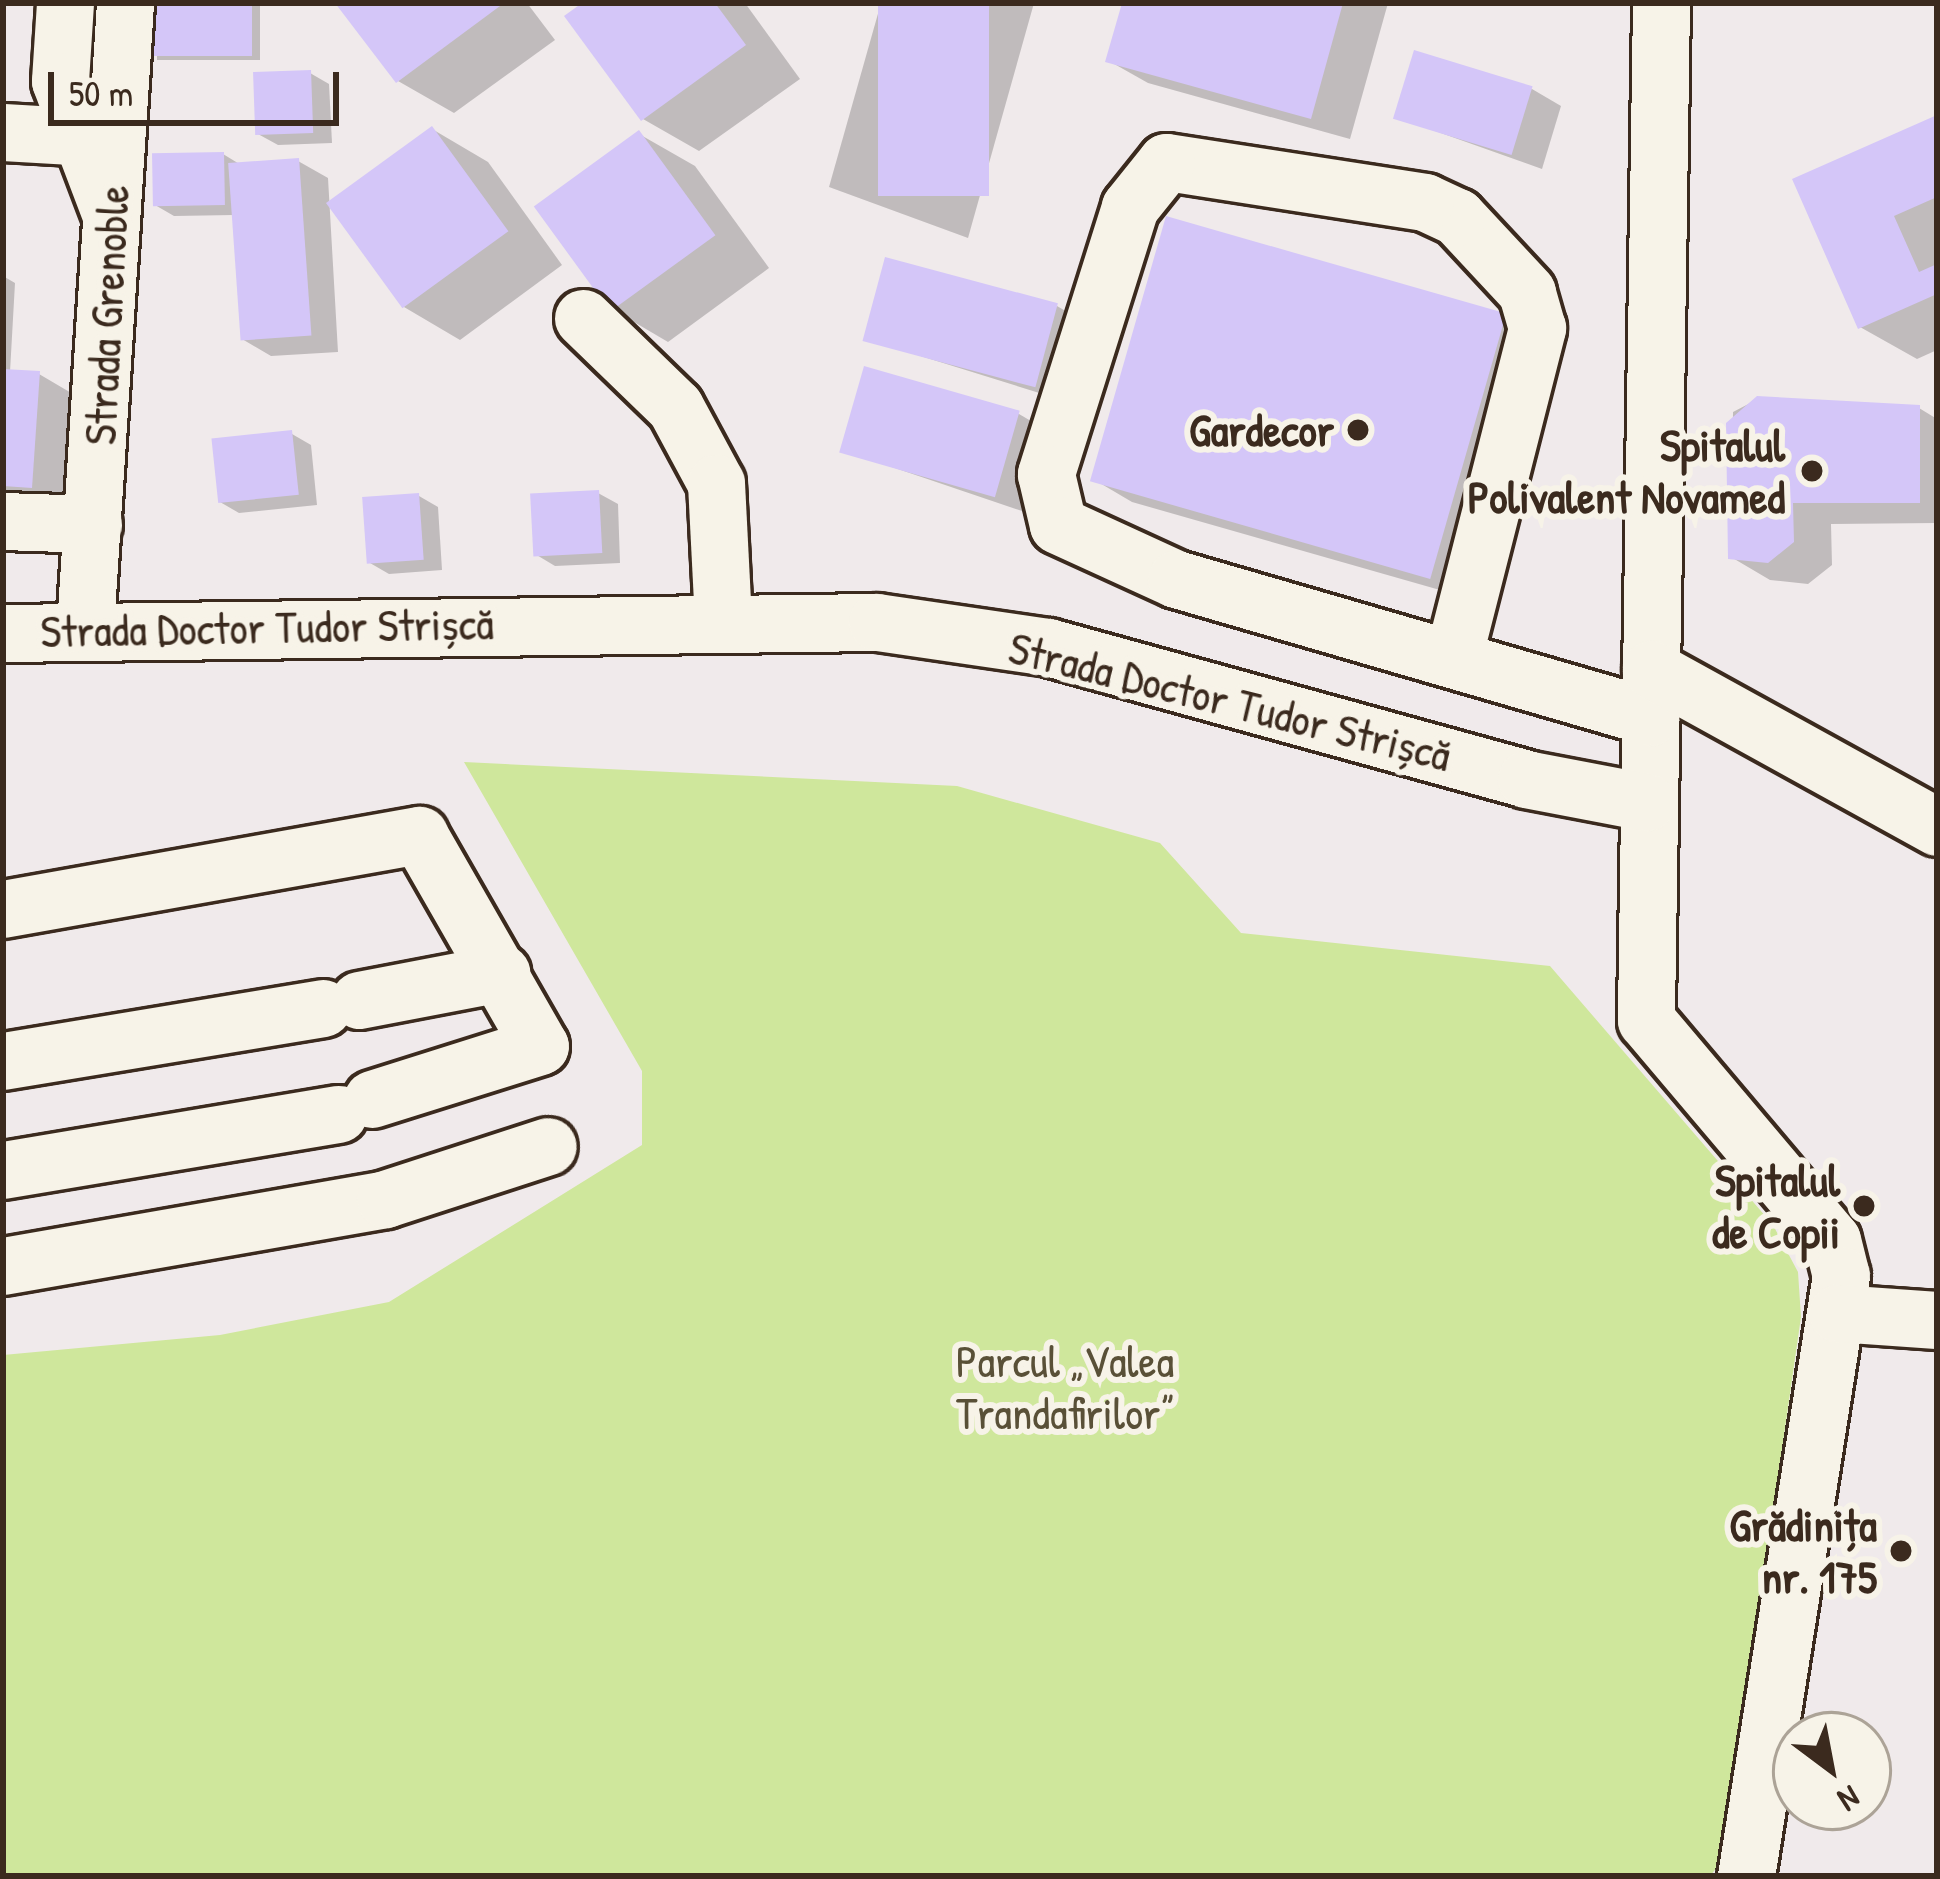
<!DOCTYPE html>
<html>
<head>
<meta charset="utf-8">
<style>
	body { margin:0 }
	#map { position:relative; width:1940px; height:1879px; overflow:hidden; background:#f0eaeb; font-family:"Patrick Hand",sans-serif }
	div>[style] { position:absolute }
	[style*='--x'] { left:calc(var(--x)*1px); top:calc(var(--y)*1px); width:calc(var(--w)*1px); rotate:calc(var(--a)*1deg) }
	.green>* { inset:0; background:#cfe79c }
	.shadow>* { inset:0; background:#0003; transform-origin:0 0 }
	.building>* { inset:0; background:#d4c6f8; transform-origin:0 0 }
	.roads { filter:drop-shadow(3px 0 #3b2a1e) drop-shadow(-3px 0 #3b2a1e) drop-shadow(0 3px #3b2a1e) drop-shadow(0 -3px #3b2a1e) }
	.minor>* { height:57px; margin:-28.5px; padding:0 28.5px; transform-origin:28.5px; border-radius:28.5px; background:#f7f3e8 }
	.dots>* { width:33px; height:33px; translate:-50% -50%; box-sizing:border-box; border:6px solid #f7f3e8; border-radius:50% }
	span { translate:-50% -50%; white-space:nowrap; text-align:center; line-height:1.15; -webkit-text-stroke:12px #f7f3e8; paint-order:stroke }
	.street-label { font-size:45px; color:#3b2a1e }
	.poi-label { font-size:45px; color:#3b2a1e; font-weight:700 }
	.right { translate:-100% -50%; text-align:right }
	.park-label { font-size:45px; color:#595037 }
	.frame { position:absolute; inset:0; border:6px solid #3b2a1e; pointer-events:none }
	.north { position:absolute; left:1772px; top:1711px; width:120px; height:120px; box-sizing:border-box; background:#f7f3e8; border:3px solid #aca397; border-radius:50%; rotate:148deg; font-size:33px; font-weight:700; line-height:48px; text-align:center; color:#3b2a1e }
	.north::after { content:''; display:block; margin:auto; width:42px; height:54px; background:#3b2a1e; clip-path:polygon(50% 0,100% 100%,50% 72%,0 100%) }
	.scale { position:absolute; left:48px; top:72px; width:291px; height:54px; box-sizing:border-box; border:6px solid #3b2a1e; border-top:0; padding-left:15px; font-size:36px; line-height:42px; white-space:nowrap; color:#3b2a1e; -webkit-text-stroke:9px #f7f3e8; paint-order:stroke }
</style>
</head>
<body>
<div id="map">
	<div class="green">
		<div style="clip-path:polygon(464px 762px,957px 786px,1160px 843px,1241px 933px,1550px 966px,1773px 1225px,1798px 1272px,1801px 1317px,1723px 1860px,1710px 1876px,3px 1876px,3px 1355px,220px 1335px,389px 1302px,642px 1145px,642px 1071px)"></div>
	</div>
	<div class="shadow">
		<div style="left:157px;top:3px;width:103px;height:57px"></div>
		<div style="clip-path:polygon(339px 3px,527px 3px,555px 40px,454px 113px,398px 81px)"></div>
		<div style="clip-path:polygon(587px 3px,745px 3px,800px 79px,699px 151px,643px 119px)"></div>
		<div style="clip-path:polygon(881px 3px,1034px 3px,968px 238px,829px 187px)"></div>
		<div style="clip-path:polygon(1125px 3px,1388px 3px,1350px 139px,1148px 83px,1109px 61px)"></div>
		<div style="clip-path:polygon(310px 73px,329px 84px,332px 143px,278px 145px,258px 134px)"></div>
		<div style="clip-path:polygon(1532px 89px,1561px 106px,1542px 169px,1396px 117px)"></div>
		<div style="clip-path:polygon(1937px 118px,1937px 350px,1917px 359px,1860px 327px,1796px 181px)"></div>
		<div style="clip-path:polygon(432px 129px,488px 162px,562px 265px,460px 340px,404px 307px)"></div>
		<div style="clip-path:polygon(639px 134px,695px 166px,769px 268px,668px 342px,612px 309px)"></div>
		<div style="clip-path:polygon(223px 154px,241px 165px,298px 161px,328px 178px,338px 352px,271px 356px,242px 339px,234px 215px,174px 216px,155px 205px)"></div>
		<div style="clip-path:polygon(3px 276px,15px 283px,10px 372px,39px 374px,95px 407px,88px 518px,3px 513px)"></div>
		<div style="clip-path:polygon(1057px 306px,1086px 323px,1065px 401px,866px 339px)"></div>
		<div style="clip-path:polygon(1504px 316px,1543px 338px,1468px 598px,1132px 502px,1093px 479px)"></div>
		<div style="clip-path:polygon(1758px 399px,1919px 408px,1937px 419px,1937px 523px,1831px 524px,1832px 565px,1808px 584px,1770px 580px,1731px 557px,1733px 412px)"></div>
		<div style="clip-path:polygon(1019px 414px,1048px 431px,1025px 512px,842px 450px)"></div>
		<div style="clip-path:polygon(292px 434px,311px 445px,317px 505px,239px 513px,220px 502px)"></div>
		<div style="clip-path:polygon(598px 493px,618px 504px,620px 563px,555px 566px,535px 554px)"></div>
		<div style="clip-path:polygon(419px 496px,438px 507px,442px 570px,389px 574px,370px 563px)"></div>
	</div>
	<div class="building">
		<div style="left:154px;top:3px;width:98px;height:53px"></div>
		<div style="clip-path:polygon(335px 3px,498px 3px,500px 6px,396px 83px)"></div>
		<div style="clip-path:polygon(582px 3px,715px 3px,746px 45px,641px 121px,564px 16px)"></div>
		<div style="left:878px;top:3px;width:111px;height:193px"></div>
		<div style="clip-path:polygon(1122px 3px,1343px 3px,1311px 119px,1105px 62px)"></div>
		<div style="left:1414px;top:50px;width:124px;height:72px;rotate:17deg"></div>
		<div style="left:311px;top:70px;width:63px;height:58px;rotate:88deg"></div>
		<div style="clip-path:polygon(1937px 115px,1937px 197px,1894px 216px,1919px 272px,1937px 264px,1937px 294px,1858px 329px,1792px 179px)"></div>
		<div style="left:432px;top:126px;width:130px;height:131px;rotate:54deg"></div>
		<div style="left:639px;top:130px;width:130px;height:130px;rotate:54deg"></div>
		<div style="left:224px;top:152px;width:53px;height:72px;rotate:89deg"></div>
		<div style="left:299px;top:158px;width:178px;height:71px;rotate:86deg"></div>
		<div style="left:1166px;top:216px;width:354px;height:276px;rotate:16deg"></div>
		<div style="left:885px;top:257px;width:179px;height:87px;rotate:15deg"></div>
		<div style="left:864px;top:366px;width:162px;height:90px;rotate:16deg"></div>
		<div style="clip-path:polygon(3px 369px,40px 371px,32px 488px,3px 486px)"></div>
		<div style="clip-path:polygon(1757px 396px,1920px 405px,1920px 503px,1793px 503px,1794px 542px,1768px 563px,1728px 559px,1726px 423px)"></div>
		<div style="left:292px;top:430px;width:65px;height:81px;rotate:84deg"></div>
		<div style="left:599px;top:490px;width:63px;height:69px;rotate:87deg"></div>
		<div style="left:419px;top:493px;width:67px;height:57px;rotate:86deg"></div>
	</div>
	<div class="roads">
		<div class="minor">
			<div style="--x:65;--y:3;--w:78;--a:93.7"></div>
			<div style="--x:60;--y:81;--w:138;--a:69.2"></div>
			<div style="--x:1661;--y:3;--w:1017;--a:90.85"></div>
			<div style="--x:1646;--y:1020;--w:288;--a:49.8"></div>
			<div style="--x:1832;--y:1240;--w:36;--a:76"></div>
			<div style="--x:1841;--y:1275;--w:608;--a:98.98"></div>
			<div style="--x:3;--y:132;--w:69;--a:3.3"></div>
			<div style="--x:583;--y:318;--w:128;--a:44.1"></div>
			<div style="--x:675;--y:407;--w:86;--a:61.7"></div>
			<div style="--x:716;--y:483;--w:138;--a:87.1"></div>
			<div style="--x:3;--y:521;--w:90;--a:1.9"></div>
			<div style="--x:85;--y:627;--w:625;--a:-86.33"></div>
			<div style="--x:3;--y:633;--w:874;--a:-0.72"></div>
			<div style="--x:877;--y:622;--w:173;--a:8.3"></div>
			<div style="--x:1048;--y:647;--w:496;--a:15.4"></div>
			<div style="--x:1526;--y:779;--w:123;--a:10.8"></div>
			<div style="--x:1453;--y:658;--w:341;--a:-75.7"></div>
			<div style="--x:1537;--y:328;--w:37;--a:-106"></div>
			<div style="--x:1527;--y:292;--w:103;--a:-133"></div>
			<div style="--x:1457;--y:217;--w:35;--a:-155"></div>
			<div style="--x:1425;--y:202;--w:262;--a:-171.2"></div>
			<div style="--x:1166;--y:162;--w:58;--a:128.7"></div>
			<div style="--x:1130;--y:207;--w:280;--a:107.5"></div>
			<div style="--x:1046;--y:474;--w:52;--a:76.8"></div>
			<div style="--x:1058;--y:525;--w:130;--a:24.6"></div>
			<div style="--x:1176;--y:579;--w:494;--a:16.2"></div>
			<div style="--x:1651;--y:669;--w:327;--a:28.9"></div>
			<div style="--x:3;--y:909;--w:423;--a:-10.1"></div>
			<div style="--x:419;--y:835;--w:243;--a:60.2"></div>
			<div style="--x:540;--y:1046;--w:176;--a:162.5"></div>
			<div style="--x:359;--y:1000;--w:145;--a:-10.8"></div>
			<div style="--x:3;--y:1061;--w:324;--a:-9.4"></div>
			<div style="--x:3;--y:1170;--w:340;--a:-9.5"></div>
			<div style="--x:3;--y:1266;--w:388;--a:-9.9"></div>
			<div style="--x:385;--y:1199;--w:171;--a:-18"></div>
			<div style="--x:1837;--y:1313;--w:100;--a:4"></div>
		</div>
	</div>
	<div class="dots">
		<div style="left:1358px;top:430px;background:#3b2a1e"></div>
		<div style="left:1812px;top:471px;background:#3b2a1e"></div>
		<div style="left:1864px;top:1206px;background:#3b2a1e"></div>
		<div style="left:1901px;top:1551px;background:#3b2a1e"></div>
	</div>
	<div class="street-label">
		<span style="left:106px;top:315px;rotate:-87deg">Strada Grenoble</span>
		<span style="left:267px;top:627px;rotate:-1deg">Strada Doctor Tudor Strișcă</span>
		<span style="left:1230px;top:701px;rotate:14deg">Strada Doctor Tudor Strișcă</span>
	</div>
	<div class="poi-label">
		<span class="right" style="left:1334px;top:430px">Gardecor</span>
		<span class="right" style="left:1785px;top:471px">Spitalul<br>Polivalent Novamed</span>
		<span class="right" style="left:1840px;top:1206px">Spitalul<br>de Copii</span>
		<span class="right" style="left:1877px;top:1551px">Grădinița<br>nr. 175</span>
	</div>
	<div class="park-label">
		<span style="left:1065px;top:1387px">Parcul „Valea<br>Trandafirilor”</span>
	</div>
	<div class="frame"></div>
	<div class="north">N</div>
	<div class="scale">50 m</div>
</div>
</body>
</html>
